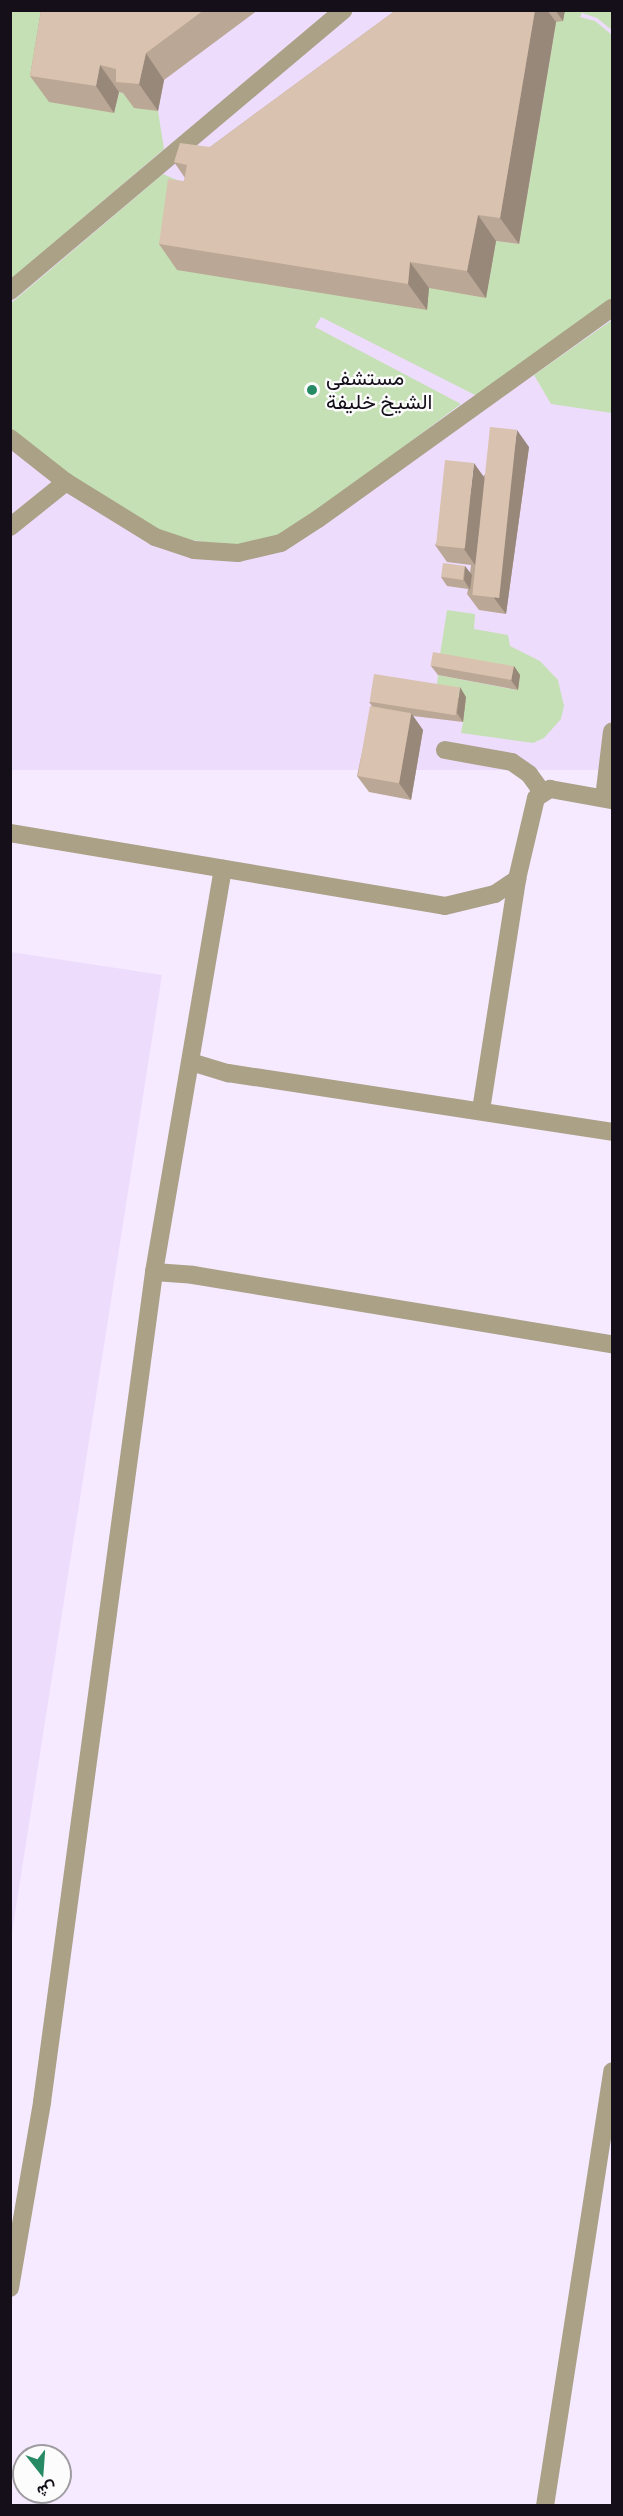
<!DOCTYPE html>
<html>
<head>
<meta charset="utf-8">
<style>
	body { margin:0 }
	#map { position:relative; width:623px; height:2516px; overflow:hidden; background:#f5eaff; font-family:"Roboto Condensed",Vazirmatn,sans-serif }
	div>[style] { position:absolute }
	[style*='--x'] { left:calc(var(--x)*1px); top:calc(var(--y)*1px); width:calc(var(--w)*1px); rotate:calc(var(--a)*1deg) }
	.built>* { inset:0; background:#eedcfd; transform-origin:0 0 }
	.green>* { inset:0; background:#c6e0b5 }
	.service>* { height:18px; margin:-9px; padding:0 9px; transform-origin:9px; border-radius:9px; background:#aaa187 }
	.pedestrian>* { height:18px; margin:-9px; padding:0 9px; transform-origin:9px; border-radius:9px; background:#aaa187 }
	.wall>* { inset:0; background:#bba796 }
	.shaded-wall>* { inset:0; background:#98887a }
	.building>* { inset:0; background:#d9c2af; transform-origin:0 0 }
	.dots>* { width:16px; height:16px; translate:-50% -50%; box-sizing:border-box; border:3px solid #fcfcfc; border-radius:50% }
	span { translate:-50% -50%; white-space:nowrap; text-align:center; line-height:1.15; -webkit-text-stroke:4.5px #fcfcfc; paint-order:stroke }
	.poi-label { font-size:21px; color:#140f18 }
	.left { translate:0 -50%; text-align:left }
	.frame { position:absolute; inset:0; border:12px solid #140f18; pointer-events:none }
	.north { position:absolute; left:12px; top:2444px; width:60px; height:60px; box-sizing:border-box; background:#fcfcfc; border:2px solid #9f9da1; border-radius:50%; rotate:163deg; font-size:16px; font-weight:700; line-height:24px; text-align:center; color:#140f18 }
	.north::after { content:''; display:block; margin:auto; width:21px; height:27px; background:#268a64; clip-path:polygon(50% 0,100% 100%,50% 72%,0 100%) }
</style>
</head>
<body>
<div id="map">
	<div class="built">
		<div style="left:10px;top:11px;width:602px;height:759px"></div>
		<div style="clip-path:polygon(11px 952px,162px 975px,11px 1939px,10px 952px)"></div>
	</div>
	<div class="green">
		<div style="clip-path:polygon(11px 11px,64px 11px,114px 113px,119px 92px,135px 96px,158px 111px,164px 149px,11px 279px)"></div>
		<div style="clip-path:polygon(565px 11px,612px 11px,612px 30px,597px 18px,582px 13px,580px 17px,595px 21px,612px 35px,612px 299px,477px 396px,321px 317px,315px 327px,461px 404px,312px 515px,273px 538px,232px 547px,187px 539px,149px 526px,107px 503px,11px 430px,10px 304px,163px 174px,429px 288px,496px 241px,519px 244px,556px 22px)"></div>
		<div style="clip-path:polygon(612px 320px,612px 413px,551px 404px,534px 375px)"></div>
		<div style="clip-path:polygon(447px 610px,475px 614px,474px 629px,508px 635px,510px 646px,540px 661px,558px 680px,564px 706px,561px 719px,544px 738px,533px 743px,461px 733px,463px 722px,436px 692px,438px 675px,517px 690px,439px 661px)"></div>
	</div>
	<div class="service">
		<div style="--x:445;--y:750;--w:68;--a:10.2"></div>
		<div style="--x:512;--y:762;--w:21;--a:35"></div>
		<div style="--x:529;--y:774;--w:22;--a:54"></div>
		<div style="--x:604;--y:798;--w:67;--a:-83.2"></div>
		<div style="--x:10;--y:833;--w:441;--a:9.5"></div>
		<div style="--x:445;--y:906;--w:51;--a:-13.5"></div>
		<div style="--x:495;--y:894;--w:27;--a:-34"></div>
		<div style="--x:191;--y:1062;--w:39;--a:17"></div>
		<div style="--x:228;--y:1073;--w:389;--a:8.7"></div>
		<div style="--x:481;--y:1110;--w:234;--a:-81.1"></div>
		<div style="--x:517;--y:879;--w:83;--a:-76.8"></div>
		<div style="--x:536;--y:798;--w:17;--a:-33"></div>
		<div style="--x:550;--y:789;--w:63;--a:10.1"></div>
		<div style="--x:154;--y:1272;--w:39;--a:4"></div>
		<div style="--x:193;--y:1275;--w:425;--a:9.4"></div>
		<div style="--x:10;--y:2288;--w:189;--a:-80.2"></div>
		<div style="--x:42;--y:2102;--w:838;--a:-82.31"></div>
		<div style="--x:154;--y:1272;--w:409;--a:-80.3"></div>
		<div style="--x:545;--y:2506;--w:440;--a:-81.2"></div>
	</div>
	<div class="pedestrian">
		<div style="--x:10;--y:291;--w:436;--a:-40.1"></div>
		<div style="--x:10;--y:438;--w:71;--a:38.2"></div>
		<div style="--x:66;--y:482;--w:105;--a:31.7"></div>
		<div style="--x:155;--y:537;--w:41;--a:18.4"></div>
		<div style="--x:194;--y:550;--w:44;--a:3.9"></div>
		<div style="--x:238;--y:553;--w:44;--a:-13.1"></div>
		<div style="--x:281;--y:543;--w:44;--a:-33"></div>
		<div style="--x:318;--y:519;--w:362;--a:-35.7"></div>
		<div style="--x:10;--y:527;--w:72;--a:-38.8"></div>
	</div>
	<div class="wall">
		<div style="clip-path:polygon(41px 10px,258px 10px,164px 80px,158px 111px,134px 108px,123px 93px,119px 92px,114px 113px,49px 102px,30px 76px)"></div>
		<div style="clip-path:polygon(396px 10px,565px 10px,563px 21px,556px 22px,519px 244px,496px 241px,486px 298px,429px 288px,427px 310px,177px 270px,159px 244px,184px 181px,185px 178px,174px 162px,210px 147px)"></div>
		<div style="clip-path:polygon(529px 447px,506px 614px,479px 610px,467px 594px,468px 589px,447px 586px,441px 577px,465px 566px,470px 573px,471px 565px,447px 562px,435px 545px,483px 476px)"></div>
		<div style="clip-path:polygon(431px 666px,514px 666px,520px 675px,518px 690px,438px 675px)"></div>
		<div style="clip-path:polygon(466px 697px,463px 722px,413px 716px,423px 730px,411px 800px,369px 792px,357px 776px,372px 706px,369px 702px)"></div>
	</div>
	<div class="shaded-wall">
		<div style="clip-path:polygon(535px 10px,547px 10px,556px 22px,519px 244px,500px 218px)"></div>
		<div style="clip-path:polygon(555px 10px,565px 10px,563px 21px)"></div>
		<div style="clip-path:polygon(146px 53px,164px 80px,158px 111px,139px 84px)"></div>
		<div style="clip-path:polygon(100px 65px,119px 92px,114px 113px,96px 86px)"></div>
		<div style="clip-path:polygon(478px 215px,496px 241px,486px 298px,467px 271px)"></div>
		<div style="clip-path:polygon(410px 262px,429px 288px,427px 310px,408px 284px)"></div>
		<div style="clip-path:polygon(517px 430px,529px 447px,506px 614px,494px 598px)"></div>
		<div style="clip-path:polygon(474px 463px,486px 480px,475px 565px,464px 549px)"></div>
		<div style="clip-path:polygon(465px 566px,472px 575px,470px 590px,464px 580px)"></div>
		<div style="clip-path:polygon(514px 666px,520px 675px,518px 690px,511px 680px)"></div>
		<div style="clip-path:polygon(460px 687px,466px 697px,463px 722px,457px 713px)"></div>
		<div style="clip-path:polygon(411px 713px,423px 730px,411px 800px,399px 783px)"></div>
	</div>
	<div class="building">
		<div style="clip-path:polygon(41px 10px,204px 10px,146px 53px,139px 84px,116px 82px,116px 69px,100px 65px,96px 86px,30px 76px)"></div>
		<div style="clip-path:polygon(396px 10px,535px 10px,500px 218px,478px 215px,467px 271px,410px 262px,408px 284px,159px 244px,168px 179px,184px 181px,187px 165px,174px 162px,180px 143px,210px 147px)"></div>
		<div style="left:490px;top:427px;width:27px;height:169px;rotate:6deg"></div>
		<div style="left:445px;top:460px;width:29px;height:86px;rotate:6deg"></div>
		<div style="left:443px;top:563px;width:22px;height:14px;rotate:8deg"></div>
		<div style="left:433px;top:652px;width:82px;height:14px;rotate:10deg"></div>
		<div style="left:374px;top:674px;width:87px;height:28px;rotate:9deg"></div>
		<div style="left:370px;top:706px;width:42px;height:71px;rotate:10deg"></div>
	</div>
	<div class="dots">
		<div style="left:312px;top:390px;background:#268a64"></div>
	</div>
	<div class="poi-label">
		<span class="left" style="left:326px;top:390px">مستشفى<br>الشيخ خليفة</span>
	</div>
	<div class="frame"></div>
	<div class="north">ش</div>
</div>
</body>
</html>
